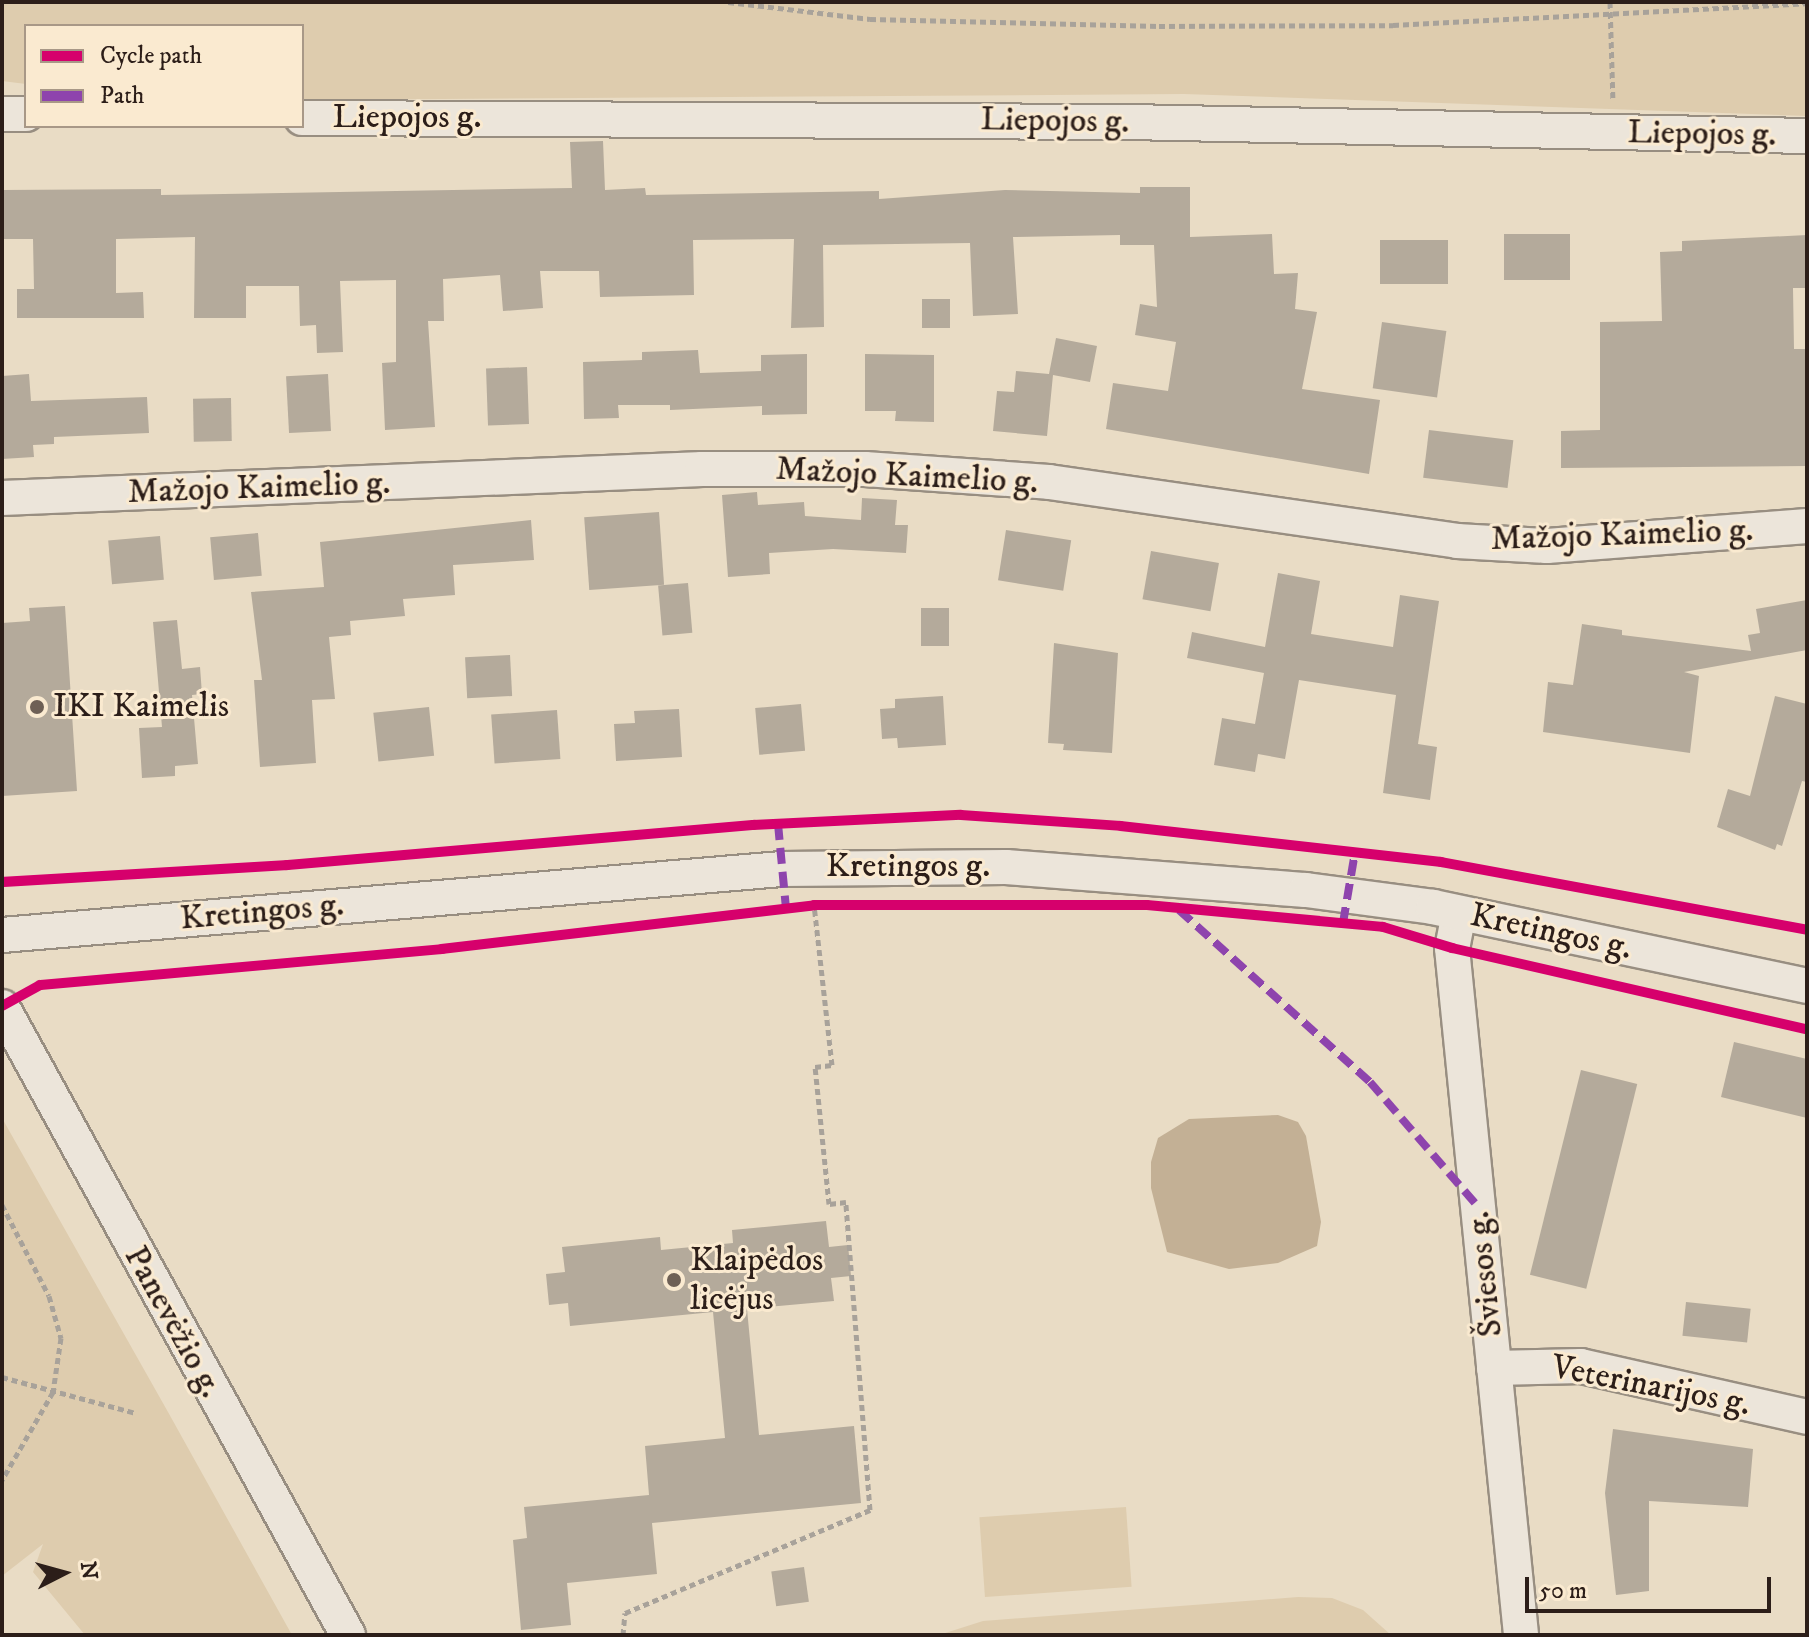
<!DOCTYPE html>
<html>
<head>
<meta charset="utf-8">
<style>
	body { margin:0 }
	#map { position:relative; width:1809px; height:1637px; overflow:hidden; background:#e9dcc5; font-family:"IM FELL DW Pica",serif }
	div>[style] { position:absolute }
	[style*='--x'] { left:calc(var(--x)*1px); top:calc(var(--y)*1px); width:calc(var(--w)*1px); rotate:calc(var(--a)*1deg) }
	.green>* { inset:0; background:#deccae; transform-origin:0 0 }
	.water>* { inset:0; background:#c3b095 }
	.building>* { inset:0; background:#b4aa9b; transform-origin:0 0 }
	.path>* { height:5px; margin-top:-2.5px; transform-origin:0; background:repeating-linear-gradient(90deg,#a8a29a 0 6px,transparent 0 10px) }
	.roads { filter:drop-shadow(2px 0 #988e81) drop-shadow(-2px 0 #988e81) drop-shadow(0 2px #988e81) drop-shadow(0 -2px #988e81) }
	.minor>* { height:34px; margin:-17px; padding:0 17px; transform-origin:17px; border-radius:17px; background:#ece5da }
	.quiet>* { height:8px; margin-top:-4px; transform-origin:0; background:repeating-linear-gradient(90deg,#8e44ad 0 16px,transparent 0 24px) }
	.cycleway>* { height:10px; margin:-5px; padding:0 5px; transform-origin:5px; border-radius:5px; background:#d6006c }
	.dots>* { width:22px; height:22px; translate:-50% -50%; box-sizing:border-box; border:4px solid #faead0; border-radius:50% }
	span { translate:-50% -50%; white-space:nowrap; text-align:center; line-height:1.15; -webkit-text-stroke:6px #faead0; paint-order:stroke }
	.street-label { font-size:34px; color:#2c1e19 }
	.poi-label { font-size:34px; color:#2c1e19 }
	.left { translate:0 -50%; text-align:left }
	.frame { position:absolute; inset:0; border:4px solid #2c1e19; pointer-events:none }
	.legend { position:absolute; left:24px; top:24px; width:280px; height:104px; box-sizing:border-box; background:#faead0; border:2px solid #a89887; margin:0; padding:10px 14px; list-style:none; font-size:24px; color:#2c1e19 }
	.legend li { display:flex; align-items:center; gap:16px; height:40px }
	.legend b { width:40px; border:2px solid #a89887 }
	.north { position:absolute; left:24px; top:1533px; width:80px; height:80px; -webkit-text-stroke:6px #faead0; paint-order:stroke; rotate:84deg; font-size:22px; font-weight:700; line-height:32px; text-align:center; color:#2c1e19 }
	.north::after { content:''; display:block; margin:auto; width:28px; height:36px; background:#2c1e19; clip-path:polygon(50% 0,100% 100%,50% 72%,0 100%) }
	.scale { position:absolute; left:1525px; top:1577px; width:246px; height:36px; box-sizing:border-box; border:4px solid #2c1e19; border-top:0; padding-left:10px; font-size:24px; line-height:28px; white-space:nowrap; color:#2c1e19; -webkit-text-stroke:6px #faead0; paint-order:stroke }
</style>
</head>
<body>
<div id="map">
	<div class="green">
		<div style="clip-path:polygon(2px 2px,1807px 2px,1807px 116px,1184px 94px,302px 100px,302px 26px,26px 26px,26px 84px,2px 81px)"></div>
		<div style="clip-path:polygon(2px 1118px,168px 1412px,292px 1635px,85px 1635px,33px 1572px,43px 1544px,2px 1576px)"></div>
		<div style="left:1126px;top:1507px;width:80px;height:147px;rotate:86deg"></div>
		<div style="clip-path:polygon(1298px 1597px,1332px 1598px,1363px 1610px,1391px 1635px,939px 1635px,983px 1621px)"></div>
	</div>
	<div class="water">
		<div style="clip-path:polygon(1278px 1115px,1298px 1122px,1306px 1136px,1321px 1222px,1317px 1246px,1278px 1263px,1229px 1269px,1167px 1252px,1151px 1188px,1151px 1162px,1158px 1138px,1189px 1119px)"></div>
	</div>
	<div class="building">
		<div style="clip-path:polygon(603px 141px,605px 190px,645px 188px,646px 195px,879px 191px,879px 199px,1005px 190px,1140px 193px,1140px 187px,1190px 187px,1190px 237px,1272px 234px,1274px 274px,1298px 273px,1295px 309px,1317px 312px,1302px 389px,1380px 400px,1369px 474px,1106px 429px,1113px 383px,1168px 391px,1176px 342px,1135px 335px,1140px 304px,1157px 307px,1154px 245px,1120px 245px,1120px 235px,1013px 237px,1018px 314px,973px 316px,970px 243px,823px 245px,824px 327px,791px 328px,794px 239px,693px 240px,694px 295px,600px 297px,599px 271px,540px 271px,543px 308px,503px 311px,500px 275px,443px 279px,444px 321px,428px 321px,435px 427px,385px 430px,382px 363px,396px 362px,396px 280px,340px 281px,343px 352px,317px 353px,316px 325px,300px 326px,299px 286px,246px 286px,246px 318px,194px 318px,195px 237px,116px 239px,116px 293px,143px 292px,144px 318px,17px 318px,17px 289px,34px 289px,33px 239px,2px 239px,2px 190px,161px 189px,161px 195px,572px 188px,570px 142px)"></div>
		<div style="left:1570px;top:234px;width:46px;height:66px;rotate:90deg"></div>
		<div style="clip-path:polygon(1807px 235px,1807px 288px,1793px 288px,1794px 349px,1807px 349px,1807px 466px,1561px 468px,1561px 431px,1600px 430px,1600px 322px,1662px 321px,1660px 252px,1682px 251px,1682px 241px)"></div>
		<div style="left:1380px;top:240px;width:68px;height:44px"></div>
		<div style="left:922px;top:299px;width:28px;height:29px"></div>
		<div style="left:1382px;top:322px;width:65px;height:67px;rotate:8deg"></div>
		<div style="clip-path:polygon(1056px 338px,1097px 346px,1090px 382px,1053px 375px,1047px 436px,993px 431px,997px 391px,1014px 392px,1016px 371px,1049px 374px)"></div>
		<div style="clip-path:polygon(698px 350px,700px 373px,761px 371px,761px 355px,807px 354px,807px 414px,762px 415px,762px 406px,670px 410px,670px 405px,618px 405px,619px 418px,584px 419px,583px 362px,642px 360px,642px 352px)"></div>
		<div style="clip-path:polygon(865px 354px,934px 355px,934px 422px,895px 421px,896px 411px,865px 411px)"></div>
		<div style="left:527px;top:367px;width:57px;height:41px;rotate:88deg"></div>
		<div style="clip-path:polygon(29px 374px,31px 401px,147px 397px,149px 433px,54px 437px,54px 444px,33px 445px,34px 457px,2px 459px,2px 376px)"></div>
		<div style="left:328px;top:374px;width:57px;height:42px;rotate:87deg"></div>
		<div style="left:231px;top:398px;width:43px;height:38px;rotate:89deg"></div>
		<div style="left:1429px;top:430px;width:85px;height:48px;rotate:7deg"></div>
		<div style="clip-path:polygon(757px 492px,758px 505px,804px 502px,805px 516px,861px 520px,862px 498px,897px 500px,895px 525px,908px 525px,906px 553px,833px 549px,769px 553px,770px 574px,728px 577px,722px 495px)"></div>
		<div style="left:659px;top:512px;width:73px;height:75px;rotate:86deg"></div>
		<div style="clip-path:polygon(531px 520px,534px 560px,453px 565px,455px 595px,403px 599px,405px 616px,350px 621px,351px 635px,329px 637px,335px 699px,312px 700px,316px 763px,260px 767px,254px 680px,262px 680px,251px 592px,324px 587px,320px 542px)"></div>
		<div style="left:1006px;top:530px;width:66px;height:51px;rotate:9deg"></div>
		<div style="left:258px;top:533px;width:43px;height:48px;rotate:85deg"></div>
		<div style="left:160px;top:536px;width:44px;height:52px;rotate:85deg"></div>
		<div style="left:1151px;top:551px;width:69px;height:49px;rotate:10deg"></div>
		<div style="clip-path:polygon(1278px 573px,1320px 581px,1311px 634px,1393px 647px,1400px 595px,1439px 601px,1418px 744px,1437px 747px,1430px 800px,1383px 793px,1396px 695px,1299px 680px,1285px 759px,1258px 754px,1255px 772px,1214px 765px,1222px 718px,1255px 724px,1264px 673px,1187px 658px,1192px 632px,1265px 647px)"></div>
		<div style="left:688px;top:583px;width:50px;height:30px;rotate:85deg"></div>
		<div style="clip-path:polygon(1807px 600px,1807px 650px,1684px 672px,1699px 676px,1690px 753px,1543px 732px,1548px 682px,1573px 685px,1582px 624px,1622px 630px,1622px 635px,1751px 651px,1748px 635px,1760px 633px,1756px 609px)"></div>
		<div style="clip-path:polygon(65px 606px,77px 791px,2px 796px,2px 623px,30px 621px,29px 608px)"></div>
		<div style="left:921px;top:608px;width:28px;height:38px"></div>
		<div style="clip-path:polygon(177px 620px,182px 669px,200px 667px,202px 694px,192px 695px,198px 764px,175px 766px,175px 776px,142px 778px,139px 728px,162px 727px,153px 622px)"></div>
		<div style="clip-path:polygon(1054px 643px,1118px 653px,1112px 753px,1063px 750px,1064px 744px,1048px 743px)"></div>
		<div style="left:510px;top:655px;width:41px;height:45px;rotate:87deg"></div>
		<div style="clip-path:polygon(943px 696px,946px 745px,898px 748px,897px 738px,882px 739px,880px 709px,895px 708px,895px 699px)"></div>
		<div style="clip-path:polygon(1775px 696px,1807px 704px,1807px 782px,1802px 781px,1782px 846px,1777px 844px,1775px 850px,1717px 827px,1728px 789px,1750px 796px)"></div>
		<div style="left:801px;top:704px;width:47px;height:46px;rotate:85deg"></div>
		<div style="left:429px;top:707px;width:49px;height:56px;rotate:84deg"></div>
		<div style="clip-path:polygon(679px 709px,682px 757px,616px 761px,614px 724px,635px 723px,634px 711px)"></div>
		<div style="left:557px;top:710px;width:49px;height:66px;rotate:86deg"></div>
		<div style="clip-path:polygon(1734px 1042px,1807px 1059px,1807px 1118px,1721px 1097px)"></div>
		<div style="left:1581px;top:1070px;width:58px;height:211px;rotate:14deg"></div>
		<div style="clip-path:polygon(826px 1221px,829px 1247px,848px 1245px,851px 1276px,831px 1278px,834px 1301px,747px 1309px,759px 1435px,854px 1426px,861px 1503px,652px 1523px,657px 1574px,567px 1583px,571px 1625px,521px 1630px,513px 1540px,527px 1538px,524px 1507px,649px 1495px,645px 1446px,725px 1438px,713px 1312px,570px 1326px,568px 1303px,549px 1305px,546px 1274px,565px 1272px,562px 1247px,660px 1237px,661px 1250px,733px 1243px,732px 1230px)"></div>
		<div style="left:1686px;top:1302px;width:65px;height:34px;rotate:6deg"></div>
		<div style="clip-path:polygon(1613px 1429px,1753px 1449px,1748px 1507px,1649px 1501px,1649px 1591px,1616px 1595px,1605px 1493px)"></div>
		<div style="left:804px;top:1567px;width:35px;height:33px;rotate:82deg"></div>
	</div>
	<div class="path">
		<div style="--x:728;--y:2;--w:143;--a:6.8"></div>
		<div style="--x:870;--y:19;--w:289;--a:1.4"></div>
		<div style="--x:1159;--y:26;--w:234;--a:-0.2"></div>
		<div style="--x:1393;--y:25;--w:415;--a:-3"></div>
		<div style="--x:1610;--y:2;--w:99;--a:88.3"></div>
		<div style="--x:2;--y:1205;--w:102;--a:62.7"></div>
		<div style="--x:49;--y:1296;--w:44;--a:74.1"></div>
		<div style="--x:61;--y:1338;--w:55;--a:98.4"></div>
		<div style="--x:53;--y:1392;--w:102;--a:120.1"></div>
		<div style="--x:2;--y:1377;--w:138;--a:15.1"></div>
		<div style="--x:623;--y:1635;--w:22;--a:-85"></div>
		<div style="--x:625;--y:1613;--w:266;--a:-22.8"></div>
		<div style="--x:870;--y:1510;--w:309;--a:-94.5"></div>
		<div style="--x:846;--y:1202;--w:17;--a:173"></div>
		<div style="--x:829;--y:1204;--w:138;--a:-95.8"></div>
		<div style="--x:815;--y:1067;--w:17;--a:-7"></div>
		<div style="--x:832;--y:1065;--w:161;--a:-96.4"></div>
	</div>
	<div class="roads">
		<div class="minor">
			<div style="--x:2;--y:114;--w:24;--a:0"></div>
			<div style="--x:302;--y:118;--w:826;--a:0.28"></div>
			<div style="--x:1128;--y:122;--w:679;--a:1.18"></div>
			<div style="--x:2;--y:498;--w:701;--a:-2.37"></div>
			<div style="--x:702;--y:469;--w:163;--a:0"></div>
			<div style="--x:865;--y:469;--w:184;--a:4"></div>
			<div style="--x:1049;--y:482;--w:412;--a:8.2"></div>
			<div style="--x:1457;--y:541;--w:90;--a:3.2"></div>
			<div style="--x:1547;--y:546;--w:261;--a:-4.4"></div>
			<div style="--x:1459;--y:913;--w:36;--a:101"></div>
			<div style="--x:1452;--y:948;--w:690;--a:84.26"></div>
			<div style="--x:2;--y:935;--w:783;--a:-4.84"></div>
			<div style="--x:782;--y:869;--w:224;--a:-0.5"></div>
			<div style="--x:1006;--y:867;--w:301;--a:4.4"></div>
			<div style="--x:1306;--y:890;--w:128;--a:7.6"></div>
			<div style="--x:1433;--y:907;--w:382;--a:11.9"></div>
			<div style="--x:2;--y:1007;--w:717;--a:61.15"></div>
			<div style="--x:1494;--y:1368;--w:87;--a:-1.3"></div>
			<div style="--x:1581;--y:1366;--w:232;--a:12.7"></div>
		</div>
	</div>
	<div class="quiet">
		<div style="--x:778;--y:824;--w:85;--a:84.6"></div>
		<div style="--x:1179;--y:910;--w:257;--a:42"></div>
		<div style="--x:1370;--y:1082;--w:167;--a:49.1"></div>
		<div style="--x:1343;--y:923;--w:72;--a:-80.4"></div>
	</div>
	<div class="cycleway">
		<div style="--x:2;--y:882;--w:286;--a:-3.4"></div>
		<div style="--x:287;--y:865;--w:468;--a:-4.9"></div>
		<div style="--x:753;--y:825;--w:208;--a:-2.8"></div>
		<div style="--x:961;--y:815;--w:160;--a:3.9"></div>
		<div style="--x:1121;--y:826;--w:322;--a:6.4"></div>
		<div style="--x:1441;--y:862;--w:372;--a:10.5"></div>
		<div style="--x:2;--y:1006;--w:43;--a:-28.9"></div>
		<div style="--x:40;--y:985;--w:404;--a:-5.1"></div>
		<div style="--x:442;--y:949;--w:375;--a:-6.7"></div>
		<div style="--x:814;--y:905;--w:333;--a:0"></div>
		<div style="--x:1147;--y:905;--w:237;--a:5.3"></div>
		<div style="--x:1383;--y:927;--w:72;--a:16.9"></div>
		<div style="--x:1452;--y:948;--w:364;--a:12.9"></div>
	</div>
	<div class="dots">
		<div style="left:37px;top:707px;background:#6e6055"></div>
		<div style="left:674px;top:1280px;background:#6e6055"></div>
	</div>
	<div class="street-label">
		<span style="left:407px;top:118px">Liepojos g.</span>
		<span style="left:1055px;top:121px;rotate:1deg">Liepojos g.</span>
		<span style="left:1702px;top:134px;rotate:1deg">Liepojos g.</span>
		<span style="left:907px;top:476px;rotate:3deg">Mažojo Kaimelio g.</span>
		<span style="left:259px;top:488px;rotate:-2deg">Mažojo Kaimelio g.</span>
		<span style="left:1622px;top:535px;rotate:-2deg">Mažojo Kaimelio g.</span>
		<span style="left:908px;top:867px">Kretingos g.</span>
		<span style="left:262px;top:912px;rotate:-5deg">Kretingos g.</span>
		<span style="left:1551px;top:932px;rotate:12deg">Kretingos g.</span>
		<span style="left:1485px;top:1274px;rotate:-96deg">Šviesos g.</span>
		<span style="left:173px;top:1322px;rotate:61deg">Panevėžio g.</span>
		<span style="left:1651px;top:1386px;rotate:11deg">Veterinarijos g.</span>
	</div>
	<div class="poi-label">
		<span class="left" style="left:53px;top:707px">IKI Kaimelis</span>
		<span class="left" style="left:690px;top:1280px">Klaipėdos<br>licėjus</span>
	</div>
	<div class="frame"></div>
	<ul class="legend">
	<li><b style="height:10px;background:#d6006c"></b>Cycle path</li>
	<li><b style="height:10px;background:#8e44ad"></b>Path</li>
	</ul>
	<div class="north">N</div>
	<div class="scale">50 m</div>
</div>
</body>
</html>
